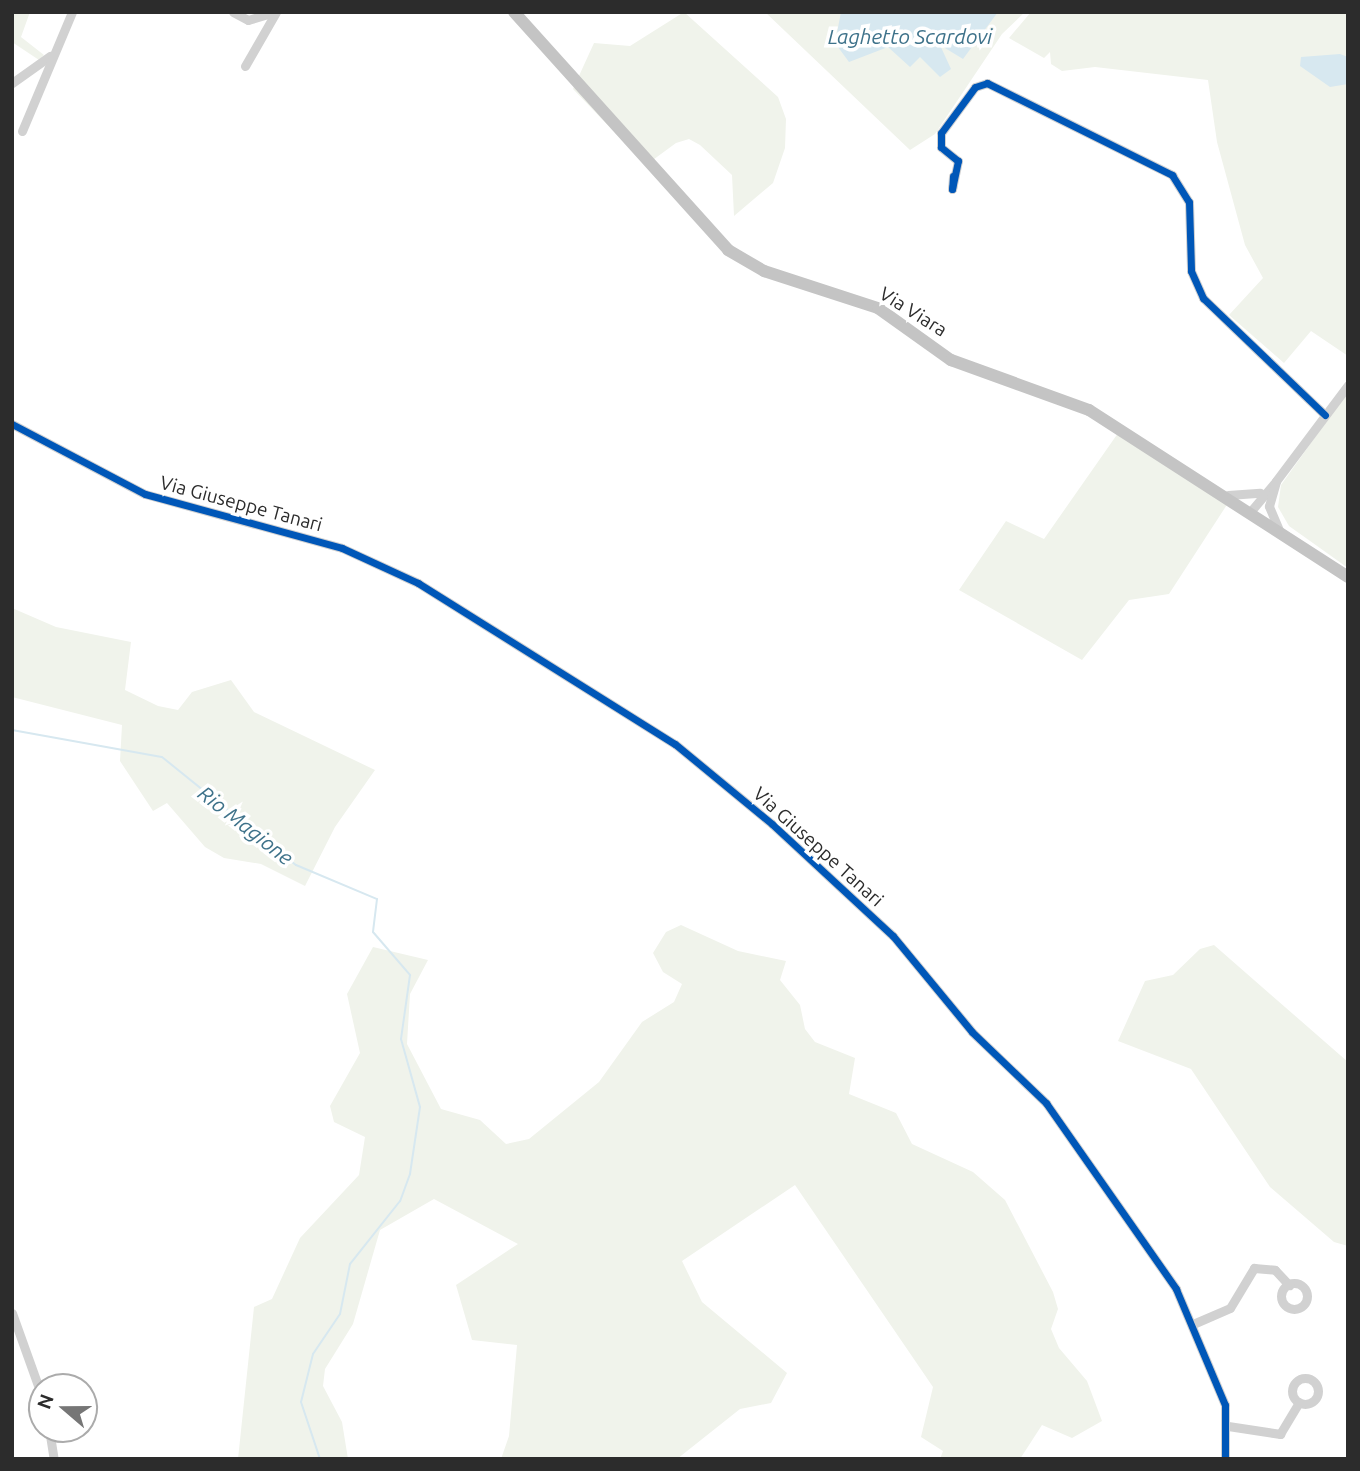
<!DOCTYPE html>
<html>
<head>
<meta charset="utf-8">
<style>
	body { margin:0 }
	#map { position:relative; width:1360px; height:1471px; overflow:hidden; background:#fff; font-family:Ubuntu,sans-serif }
	div>[style] { position:absolute }
	[style*='--x'] { left:calc(var(--x)*1px); top:calc(var(--y)*1px); width:calc(var(--w)*1px); rotate:calc(var(--a)*1deg) }
	.green>* { inset:0; background:#f0f3eb }
	.water>* { inset:0; background:#d7e8f0 }
	.stream>* { height:2px; margin:-1px; padding:0 1px; transform-origin:1px; border-radius:1px; background:#d7e8f0 }
	.minor>* { height:9px; margin:-4.5px; padding:0 4.5px; transform-origin:4.5px; border-radius:4.5px; background:#d1d1d1 }
	.minor>.ring { margin:-4.5px; padding:0; box-sizing:content-box; background:none; border:9px solid #d1d1d1; border-radius:50% }
	.major>* { height:12px; margin:-6px; padding:0 6px; transform-origin:6px; border-radius:6px; background:#c4c4c4 }
	.cycleway>* { height:7px; margin:-3.5px; padding:0 3.5px; transform-origin:3.5px; border-radius:3.5px; background:#0057b8 }
	span { translate:-50% -50%; white-space:nowrap; text-align:center; line-height:1.15; -webkit-text-stroke:7px #fff; paint-order:stroke }
	.street-label { font-size:19px; color:#2c2c2c }
	.water-label { font-size:21px; color:#3e728a; font-style:italic }
	.frame { position:absolute; inset:0; border:14px solid #2c2c2c; pointer-events:none }
	.north { position:absolute; left:28px; top:1373px; width:70px; height:70px; box-sizing:border-box; background:#fff; border:2px solid #ababab; border-radius:50%; rotate:290deg; font-size:19px; font-weight:700; line-height:28px; text-align:center; color:#2c2c2c }
	.north::after { content:''; display:block; margin:auto; width:24px; height:32px; background:#767676; clip-path:polygon(50% 0,100% 100%,50% 72%,0 100%) }
</style>
</head>
<body>
<div id="map">
	<div class="green">
		<div style="clip-path:polygon(12px 12px,30px 12px,21px 37px,44px 55px,39px 60px,12px 42px)"></div>
		<div style="clip-path:polygon(684px 12px,778px 97px,786px 119px,785px 148px,773px 183px,734px 216px,732px 175px,700px 145px,689px 139px,676px 143px,646px 165px,573px 89px,594px 43px,630px 46px)"></div>
		<div style="clip-path:polygon(765px 12px,1025px 12px,1002px 34px,935px 134px,910px 150px)"></div>
		<div style="clip-path:polygon(1031px 12px,1348px 12px,1348px 356px,1311px 331px,1284px 363px,1229px 315px,1263px 278px,1245px 245px,1217px 142px,1208px 80px,1095px 67px,1062px 71px,1051px 64px,1050px 52px,1044px 58px,1009px 38px)"></div>
		<div style="clip-path:polygon(1348px 391px,1348px 568px,1289px 526px,1278px 507px,1281px 485px)"></div>
		<div style="clip-path:polygon(1123px 426px,1230px 500px,1169px 594px,1129px 600px,1082px 660px,959px 590px,1006px 521px,1044px 539px)"></div>
		<div style="clip-path:polygon(12px 608px,56px 627px,131px 642px,125px 690px,158px 706px,178px 710px,192px 692px,231px 680px,254px 712px,375px 770px,335px 827px,305px 886px,261px 864px,224px 858px,205px 847px,167px 803px,153px 811px,120px 761px,122px 725px,12px 697px)"></div>
		<div style="clip-path:polygon(681px 925px,738px 951px,786px 961px,780px 980px,800px 1005px,805px 1029px,815px 1042px,855px 1058px,849px 1094px,896px 1113px,912px 1144px,973px 1172px,1005px 1200px,1053px 1292px,1058px 1309px,1051px 1329px,1059px 1348px,1087px 1381px,1102px 1421px,1072px 1438px,1042px 1425px,1020px 1459px,940px 1459px,943px 1451px,921px 1437px,933px 1387px,795px 1185px,682px 1261px,702px 1302px,787px 1373px,771px 1403px,740px 1409px,677px 1459px,501px 1459px,509px 1436px,517px 1345px,472px 1340px,456px 1285px,518px 1244px,434px 1199px,380px 1230px,353px 1324px,325px 1369px,323px 1386px,342px 1422px,348px 1459px,238px 1459px,254px 1307px,272px 1299px,300px 1238px,359px 1175px,365px 1137px,334px 1122px,330px 1106px,360px 1053px,347px 994px,373px 947px,428px 960px,410px 994px,407px 1044px,441px 1109px,480px 1120px,506px 1144px,529px 1139px,599px 1082px,642px 1022px,674px 1002px,682px 984px,663px 972px,653px 953px,666px 932px)"></div>
		<div style="clip-path:polygon(1214px 945px,1348px 1062px,1348px 1246px,1334px 1242px,1270px 1187px,1191px 1069px,1118px 1041px,1145px 981px,1173px 975px,1200px 949px)"></div>
	</div>
	<div class="water">
		<div style="clip-path:polygon(841px 12px,998px 12px,963px 59px,940px 45px,951px 69px,940px 77px,920px 57px,910px 67px,888px 47px,849px 62px,835px 43px)"></div>
		<div style="clip-path:polygon(1340px 54px,1348px 57px,1348px 84px,1330px 87px,1300px 66px,1301px 57px)"></div>
	</div>
	<div class="stream">
		<div style="--x:12;--y:730;--w:152;--a:10.2"></div>
		<div style="--x:162;--y:757;--w:172;--a:38.9"></div>
		<div style="--x:296;--y:865;--w:88;--a:22.8"></div>
		<div style="--x:377;--y:899;--w:33;--a:97"></div>
		<div style="--x:373;--y:932;--w:57;--a:49.3"></div>
		<div style="--x:410;--y:975;--w:65;--a:98"></div>
		<div style="--x:401;--y:1039;--w:71;--a:74.4"></div>
		<div style="--x:420;--y:1107;--w:68;--a:98.5"></div>
		<div style="--x:410;--y:1174;--w:29;--a:110"></div>
		<div style="--x:400;--y:1201;--w:80;--a:128.4"></div>
		<div style="--x:350;--y:1264;--w:51;--a:101.3"></div>
		<div style="--x:340;--y:1314;--w:48;--a:124"></div>
		<div style="--x:313;--y:1354;--w:49;--a:104"></div>
		<div style="--x:301;--y:1402;--w:60;--a:71.6"></div>
	</div>
	<div class="minor">
		<div style="--x:233;--y:12;--w:17;--a:28"></div>
		<div style="--x:248;--y:20;--w:27;--a:-17"></div>
		<div style="--x:245;--y:66;--w:62;--a:-60.1"></div>
		<div style="--x:12;--y:83;--w:47;--a:-35.4"></div>
		<div style="--x:22;--y:131;--w:129;--a:-67.2"></div>
		<div style="--x:953;--y:176;--w:13;--a:94"></div>
		<div style="--x:952;--y:189;--w:29;--a:-78"></div>
		<div style="--x:958;--y:161;--w:22;--a:-141"></div>
		<div style="--x:941;--y:147;--w:14;--a:-90"></div>
		<div style="--x:941;--y:133;--w:57;--a:-53.5"></div>
		<div style="--x:975;--y:87;--w:13;--a:-18"></div>
		<div style="--x:987;--y:83;--w:207;--a:26.4"></div>
		<div style="--x:1172;--y:175;--w:32;--a:58"></div>
		<div style="--x:1189;--y:202;--w:69;--a:88.3"></div>
		<div style="--x:1191;--y:271;--w:30;--a:66"></div>
		<div style="--x:1203;--y:298;--w:169;--a:43.8"></div>
		<div style="--x:12;--y:424;--w:150;--a:27.8"></div>
		<div style="--x:145;--y:494;--w:204;--a:15.3"></div>
		<div style="--x:342;--y:548;--w:84;--a:24.7"></div>
		<div style="--x:418;--y:583;--w:303;--a:32.1"></div>
		<div style="--x:675;--y:744;--w:126;--a:39.5"></div>
		<div style="--x:772;--y:824;--w:165;--a:42.8"></div>
		<div style="--x:893;--y:936;--w:124;--a:50.5"></div>
		<div style="--x:972;--y:1032;--w:103;--a:43.8"></div>
		<div style="--x:1046;--y:1103;--w:227;--a:55"></div>
		<div style="--x:1176;--y:1289;--w:126;--a:67.1"></div>
		<div style="--x:1225;--y:1405;--w:54;--a:90"></div>
		<div style="--x:1228;--y:495;--w:32;--a:-4"></div>
		<div style="--x:1251;--y:511;--w:38;--a:-50"></div>
		<div style="--x:1279;--y:530;--w:26;--a:-113"></div>
		<div style="--x:1269;--y:506;--w:26;--a:-74"></div>
		<div style="--x:1276;--y:481;--w:120;--a:-53.1"></div>
		<div class="ring" style="left:1281px;top:1283px;width:17px;height:17px"></div>
		<div style="--x:12;--y:1313;--w:89;--a:70.3"></div>
		<div style="--x:1193;--y:1324;--w:40;--a:-23.4"></div>
		<div style="--x:1230;--y:1308;--w:47;--a:-59"></div>
		<div style="--x:1254;--y:1268;--w:21;--a:5"></div>
		<div style="--x:1275;--y:1270;--w:21;--a:47"></div>
		<div class="ring" style="left:1292px;top:1378px;width:17px;height:17px"></div>
		<div style="--x:1228;--y:1426;--w:53;--a:8.7"></div>
		<div style="--x:1280;--y:1434;--w:37;--a:-59"></div>
		<div style="--x:49;--y:1429;--w:30;--a:81"></div>
	</div>
	<div class="major">
		<div style="--x:514;--y:12;--w:320;--a:48"></div>
		<div style="--x:728;--y:250;--w:42;--a:30.3"></div>
		<div style="--x:764;--y:271;--w:120;--a:18"></div>
		<div style="--x:878;--y:308;--w:90;--a:35.5"></div>
		<div style="--x:951;--y:360;--w:147;--a:19.9"></div>
		<div style="--x:1089;--y:410;--w:308;--a:32.8"></div>
	</div>
	<div class="cycleway">
		<div style="--x:953;--y:176;--w:13;--a:94"></div>
		<div style="--x:952;--y:189;--w:29;--a:-78"></div>
		<div style="--x:958;--y:161;--w:22;--a:-141"></div>
		<div style="--x:941;--y:147;--w:14;--a:-90"></div>
		<div style="--x:941;--y:133;--w:57;--a:-53.5"></div>
		<div style="--x:975;--y:87;--w:13;--a:-18"></div>
		<div style="--x:987;--y:83;--w:207;--a:26.4"></div>
		<div style="--x:1172;--y:175;--w:32;--a:58"></div>
		<div style="--x:1189;--y:202;--w:69;--a:88.3"></div>
		<div style="--x:1191;--y:271;--w:30;--a:66"></div>
		<div style="--x:1203;--y:298;--w:169;--a:43.8"></div>
		<div style="--x:12;--y:424;--w:150;--a:27.8"></div>
		<div style="--x:145;--y:494;--w:204;--a:15.3"></div>
		<div style="--x:342;--y:548;--w:84;--a:24.7"></div>
		<div style="--x:418;--y:583;--w:303;--a:32.1"></div>
		<div style="--x:675;--y:744;--w:126;--a:39.5"></div>
		<div style="--x:772;--y:824;--w:165;--a:42.8"></div>
		<div style="--x:893;--y:936;--w:124;--a:50.5"></div>
		<div style="--x:972;--y:1032;--w:103;--a:43.8"></div>
		<div style="--x:1046;--y:1103;--w:227;--a:55"></div>
		<div style="--x:1176;--y:1289;--w:126;--a:67.1"></div>
		<div style="--x:1225;--y:1405;--w:54;--a:90"></div>
	</div>
	<div class="street-label">
		<span style="left:913px;top:312px;rotate:32deg">Via Viara</span>
		<span style="left:241px;top:504px;rotate:15deg">Via Giuseppe Tanari</span>
		<span style="left:818px;top:847px;rotate:42deg">Via Giuseppe Tanari</span>
	</div>
	<div class="water-label">
		<span style="left:910px;top:36px">Laghetto Scardovi</span>
		<span style="left:246px;top:825px;rotate:38deg">Rio Magione</span>
	</div>
	<div class="frame"></div>
	<div class="north">N</div>
</div>
</body>
</html>
